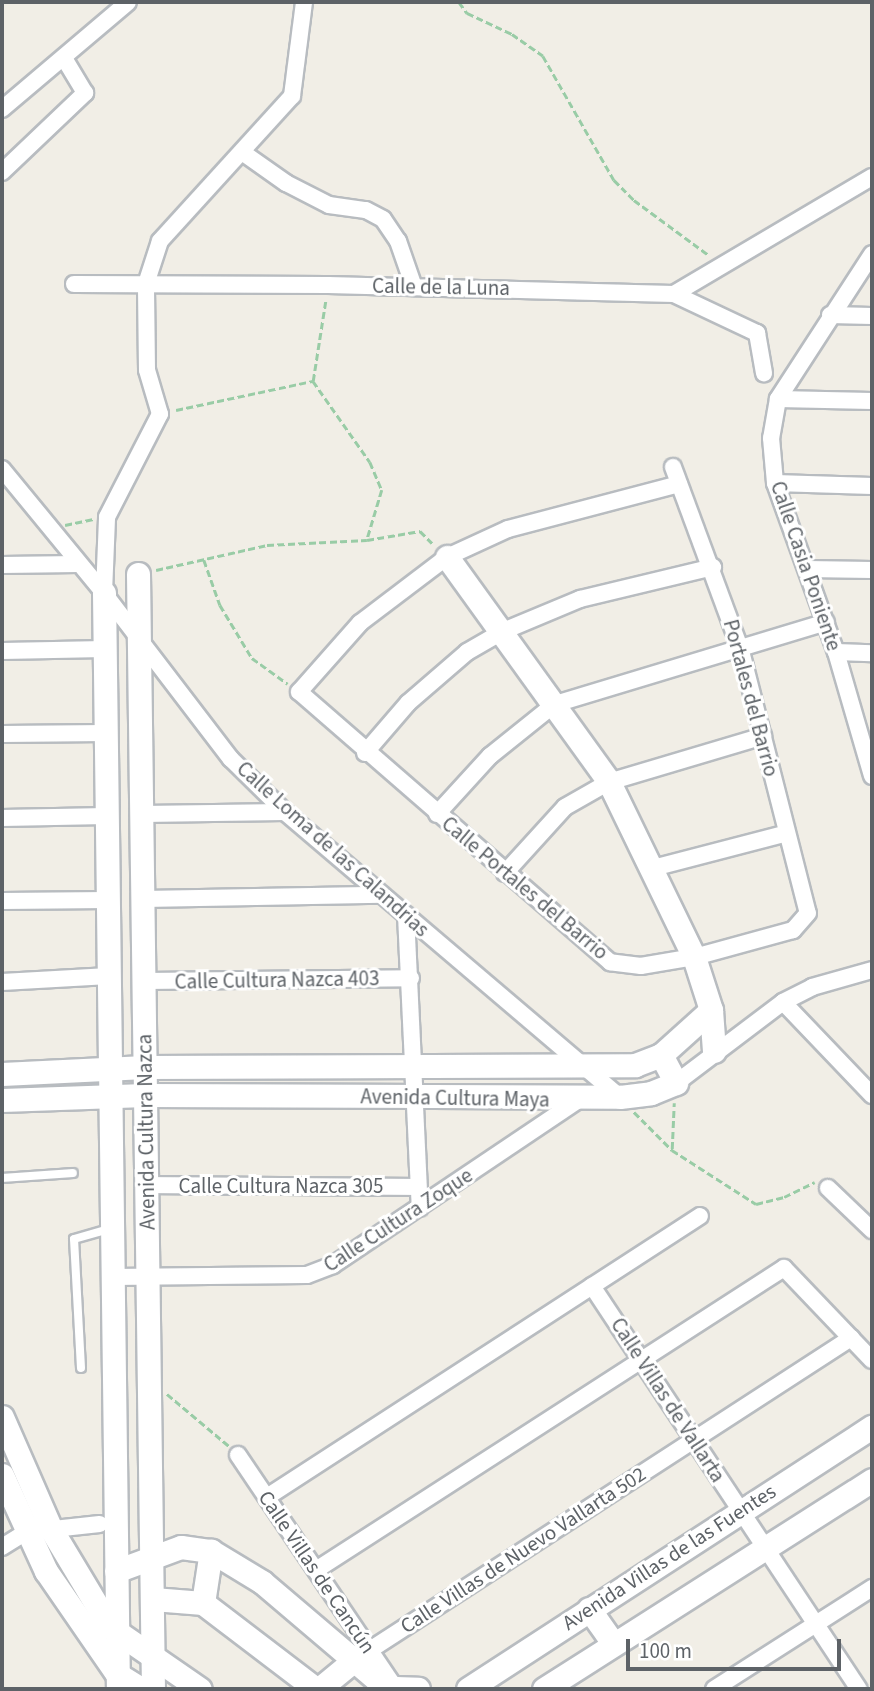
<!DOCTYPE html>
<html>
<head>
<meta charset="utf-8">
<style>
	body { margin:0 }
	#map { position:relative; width:874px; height:1691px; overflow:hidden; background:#f1eee6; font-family:"Source Sans 3",sans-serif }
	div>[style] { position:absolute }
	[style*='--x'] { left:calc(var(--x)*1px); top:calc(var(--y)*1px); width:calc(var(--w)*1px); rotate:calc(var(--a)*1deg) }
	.path>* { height:2.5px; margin-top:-1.25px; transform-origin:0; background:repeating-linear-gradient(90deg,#99cca6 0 7px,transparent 0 10.5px) }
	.roads { filter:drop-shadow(2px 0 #b8bcc0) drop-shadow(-2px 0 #b8bcc0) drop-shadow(0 2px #b8bcc0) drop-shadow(0 -2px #b8bcc0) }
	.lane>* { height:8px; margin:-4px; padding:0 4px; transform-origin:4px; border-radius:4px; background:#fff }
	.street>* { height:16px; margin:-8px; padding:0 8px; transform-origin:8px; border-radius:8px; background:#fff }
	.secondary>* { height:23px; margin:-11.5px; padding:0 11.5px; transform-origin:11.5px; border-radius:11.5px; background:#fff }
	span { translate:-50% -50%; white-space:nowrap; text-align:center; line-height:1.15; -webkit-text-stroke:6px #fff; paint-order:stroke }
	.street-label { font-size:21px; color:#5d6267 }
	.frame { position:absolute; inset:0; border:4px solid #5d6267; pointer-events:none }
	.scale { position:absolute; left:626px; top:1639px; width:215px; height:32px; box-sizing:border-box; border:4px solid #5d6267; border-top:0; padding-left:9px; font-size:21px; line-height:24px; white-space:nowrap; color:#5d6267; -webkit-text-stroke:5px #fff; paint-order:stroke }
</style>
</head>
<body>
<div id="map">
	<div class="path">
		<div style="--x:459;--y:2;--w:14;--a:54"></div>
		<div style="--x:467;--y:13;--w:50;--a:25"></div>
		<div style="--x:512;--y:34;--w:38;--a:35"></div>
		<div style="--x:543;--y:56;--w:143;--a:60.2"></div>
		<div style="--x:614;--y:180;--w:28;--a:45"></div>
		<div style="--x:634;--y:200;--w:94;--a:36.4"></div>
		<div style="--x:313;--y:381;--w:99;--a:54.9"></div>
		<div style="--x:370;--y:462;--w:30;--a:67"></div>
		<div style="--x:382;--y:490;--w:52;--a:106.7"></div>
		<div style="--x:176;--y:410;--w:140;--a:-12"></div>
		<div style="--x:313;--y:381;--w:84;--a:-81.1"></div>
		<div style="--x:65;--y:525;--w:29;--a:-12"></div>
		<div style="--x:204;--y:560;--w:48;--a:70.4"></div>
		<div style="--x:220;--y:605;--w:62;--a:58.9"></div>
		<div style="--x:252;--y:658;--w:44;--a:35.8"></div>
		<div style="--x:156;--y:570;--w:114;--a:-12.7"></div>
		<div style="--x:267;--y:545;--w:100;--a:-2.9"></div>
		<div style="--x:367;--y:540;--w:54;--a:-9.6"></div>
		<div style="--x:420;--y:531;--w:20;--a:45"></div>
		<div style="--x:634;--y:1112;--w:54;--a:45"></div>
		<div style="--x:672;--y:1150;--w:100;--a:32.7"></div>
		<div style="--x:756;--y:1204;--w:29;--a:-14"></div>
		<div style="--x:784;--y:1197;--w:34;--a:-26"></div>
		<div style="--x:672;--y:1149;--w:46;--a:-87.5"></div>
		<div style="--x:167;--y:1394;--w:81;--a:40"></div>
	</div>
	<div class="roads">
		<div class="lane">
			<div style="--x:2;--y:1178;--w:71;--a:-4"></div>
			<div style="--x:81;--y:1368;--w:129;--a:-93.1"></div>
			<div style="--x:74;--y:1239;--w:36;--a:-16"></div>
		</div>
		<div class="street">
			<div style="--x:2;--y:109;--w:165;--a:-40.3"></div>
			<div style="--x:242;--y:152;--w:54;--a:35.2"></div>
			<div style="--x:286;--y:183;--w:48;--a:27.1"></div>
			<div style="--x:329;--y:205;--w:37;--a:8"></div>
			<div style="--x:366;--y:210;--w:19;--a:28"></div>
			<div style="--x:383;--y:219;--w:27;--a:56"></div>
			<div style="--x:398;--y:241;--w:49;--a:70.8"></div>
			<div style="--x:2;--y:172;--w:115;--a:-43.6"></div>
			<div style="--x:85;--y:93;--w:41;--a:-121"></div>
			<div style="--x:872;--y:254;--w:173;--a:123"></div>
			<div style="--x:778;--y:399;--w:40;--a:100"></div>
			<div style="--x:771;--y:438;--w:45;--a:84.9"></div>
			<div style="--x:775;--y:483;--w:180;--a:70.2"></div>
			<div style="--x:836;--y:652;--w:129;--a:73.8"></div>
			<div style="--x:74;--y:284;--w:254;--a:0.2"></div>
			<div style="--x:328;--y:285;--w:346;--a:1.5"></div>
			<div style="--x:674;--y:294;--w:92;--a:25.2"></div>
			<div style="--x:757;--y:333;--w:41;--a:80.1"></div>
			<div style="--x:674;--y:294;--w:230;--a:-30.6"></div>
			<div style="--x:830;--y:315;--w:42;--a:1.4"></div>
			<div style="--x:778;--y:399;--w:94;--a:1.2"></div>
			<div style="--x:673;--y:467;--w:196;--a:69.7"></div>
			<div style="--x:741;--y:651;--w:270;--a:75.7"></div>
			<div style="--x:808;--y:913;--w:23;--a:131"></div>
			<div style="--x:793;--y:930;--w:103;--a:164.7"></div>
			<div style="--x:694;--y:957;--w:54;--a:170.4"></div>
			<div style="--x:641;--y:966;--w:31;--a:-173"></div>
			<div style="--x:610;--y:962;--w:412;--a:-139"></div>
			<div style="--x:299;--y:692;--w:92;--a:-48.5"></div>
			<div style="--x:360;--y:623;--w:109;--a:-37.2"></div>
			<div style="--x:447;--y:557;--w:67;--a:-24.7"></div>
			<div style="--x:508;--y:529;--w:177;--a:-14.7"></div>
			<div style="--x:2;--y:469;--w:161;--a:50.6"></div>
			<div style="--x:104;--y:593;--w:209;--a:52.6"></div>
			<div style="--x:231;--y:759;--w:76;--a:44.5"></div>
			<div style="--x:285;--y:812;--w:440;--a:40.4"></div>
			<div style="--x:775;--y:483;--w:97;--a:1.8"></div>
			<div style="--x:2;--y:565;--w:76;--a:-0.8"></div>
			<div style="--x:807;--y:569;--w:65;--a:0.9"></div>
			<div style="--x:104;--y:593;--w:76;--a:-87.7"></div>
			<div style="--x:107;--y:517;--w:116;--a:-62.8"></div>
			<div style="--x:160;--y:414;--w:46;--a:-106.5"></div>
			<div style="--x:147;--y:370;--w:86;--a:-90.7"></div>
			<div style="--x:146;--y:284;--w:45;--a:-72"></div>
			<div style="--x:160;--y:241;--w:196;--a:-47.7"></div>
			<div style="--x:292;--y:96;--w:95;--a:-82.7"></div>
			<div style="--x:2;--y:651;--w:103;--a:-1.1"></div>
			<div style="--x:836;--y:652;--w:36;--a:2"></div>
			<div style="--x:2;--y:734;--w:104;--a:-0.6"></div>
			<div style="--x:365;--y:753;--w:66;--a:-49.3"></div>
			<div style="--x:408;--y:703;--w:78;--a:-40.8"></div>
			<div style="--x:467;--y:652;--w:39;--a:-30"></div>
			<div style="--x:501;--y:632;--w:86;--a:-22.7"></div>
			<div style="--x:580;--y:599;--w:137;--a:-13.5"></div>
			<div style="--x:142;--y:814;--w:143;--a:-0.8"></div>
			<div style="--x:437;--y:814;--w:79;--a:-47.6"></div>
			<div style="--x:490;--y:756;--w:83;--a:-38.7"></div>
			<div style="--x:555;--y:704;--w:283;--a:-16.8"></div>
			<div style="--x:2;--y:818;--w:105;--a:-1.1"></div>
			<div style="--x:653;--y:868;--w:138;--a:-14.6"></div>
			<div style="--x:505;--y:873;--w:89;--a:-47.7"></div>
			<div style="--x:565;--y:807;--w:51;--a:-29.6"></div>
			<div style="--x:609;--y:782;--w:161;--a:-16.6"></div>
			<div style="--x:143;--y:899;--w:239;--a:-1"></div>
			<div style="--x:2;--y:901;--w:106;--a:-0.5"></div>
			<div style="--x:406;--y:915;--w:293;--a:87.3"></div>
			<div style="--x:144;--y:981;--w:267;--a:-0.6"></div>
			<div style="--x:2;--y:982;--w:107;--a:-3.2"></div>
			<div style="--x:783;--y:1002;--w:129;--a:46.3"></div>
			<div style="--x:676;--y:1083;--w:134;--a:-37.1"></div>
			<div style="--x:783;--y:1002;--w:33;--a:-27"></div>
			<div style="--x:812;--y:987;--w:62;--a:-15.8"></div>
			<div style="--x:147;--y:1185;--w:268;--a:0.4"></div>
			<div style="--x:828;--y:1188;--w:61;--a:43.7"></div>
			<div style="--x:112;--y:1277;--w:195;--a:-0.6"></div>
			<div style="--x:307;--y:1275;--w:28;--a:-21"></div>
			<div style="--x:333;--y:1265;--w:296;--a:-33.9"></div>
			<div style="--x:592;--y:1286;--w:483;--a:56.5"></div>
			<div style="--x:238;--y:1455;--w:281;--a:56"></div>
			<div style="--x:267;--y:1497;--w:516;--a:-32.98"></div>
			<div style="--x:2;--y:1547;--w:28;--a:-32"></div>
			<div style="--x:26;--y:1532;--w:74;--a:-6.2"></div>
			<div style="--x:316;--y:1570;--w:557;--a:-32.83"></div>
			<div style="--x:784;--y:1268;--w:127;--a:46.3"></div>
			<div style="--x:353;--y:1661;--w:594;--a:-32.97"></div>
			<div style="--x:714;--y:1689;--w:188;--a:-32.6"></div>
		</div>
		<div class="secondary">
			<div style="--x:447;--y:557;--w:277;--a:54.2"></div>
			<div style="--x:609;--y:782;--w:195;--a:64.1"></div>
			<div style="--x:694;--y:957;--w:56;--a:72.2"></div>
			<div style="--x:711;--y:1010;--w:41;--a:85.8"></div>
			<div style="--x:138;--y:574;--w:1115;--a:89.23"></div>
			<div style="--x:104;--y:593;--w:1096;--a:89.27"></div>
			<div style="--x:2;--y:1074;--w:143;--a:-2.8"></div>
			<div style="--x:145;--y:1067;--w:490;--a:-0.2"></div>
			<div style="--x:635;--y:1065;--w:28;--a:-21"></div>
			<div style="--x:661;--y:1055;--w:67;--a:-42"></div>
			<div style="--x:2;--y:1100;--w:143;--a:-2"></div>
			<div style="--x:145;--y:1095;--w:475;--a:0.2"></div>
			<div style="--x:620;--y:1097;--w:31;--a:-7"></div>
			<div style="--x:651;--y:1093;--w:27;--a:-22"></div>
			<div style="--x:676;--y:1083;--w:32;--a:-118"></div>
			<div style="--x:2;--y:1417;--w:122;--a:66.4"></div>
			<div style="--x:51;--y:1529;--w:114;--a:59"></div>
			<div style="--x:110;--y:1627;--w:109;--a:34.6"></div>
			<div style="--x:2;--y:1475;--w:106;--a:65.4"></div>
			<div style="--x:46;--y:1571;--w:125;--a:55.4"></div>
			<div style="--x:117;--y:1674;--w:28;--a:32"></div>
			<div style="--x:116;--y:1571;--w:69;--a:-20.3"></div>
			<div style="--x:181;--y:1547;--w:30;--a:8"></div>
			<div style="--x:211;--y:1551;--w:60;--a:31.3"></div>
			<div style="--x:262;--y:1582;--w:151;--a:40.4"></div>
			<div style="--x:377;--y:1680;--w:20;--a:24"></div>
			<div style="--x:395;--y:1688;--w:23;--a:2"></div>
			<div style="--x:153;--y:1599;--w:50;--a:4.6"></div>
			<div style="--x:203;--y:1603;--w:142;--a:37.3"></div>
			<div style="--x:203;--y:1603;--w:53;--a:-81.3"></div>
			<div style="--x:589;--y:1609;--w:42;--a:54.8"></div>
			<div style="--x:319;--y:1689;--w:44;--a:-39.5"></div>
			<div style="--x:468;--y:1689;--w:482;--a:-33"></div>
			<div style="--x:544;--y:1689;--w:389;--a:-32.5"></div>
		</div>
	</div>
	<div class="street-label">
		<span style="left:441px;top:287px;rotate:1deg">Calle de la Luna</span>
		<span style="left:806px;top:566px;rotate:71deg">Calle Casia Poniente</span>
		<span style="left:751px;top:698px;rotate:75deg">Portales del Barrio</span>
		<span style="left:333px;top:849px;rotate:42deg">Calle Loma de las Calandrias</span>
		<span style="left:525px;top:888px;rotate:40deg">Calle Portales del Barrio</span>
		<span style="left:277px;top:980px;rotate:-1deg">Calle Cultura Nazca 403</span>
		<span style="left:455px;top:1098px;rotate:1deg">Avenida Cultura Maya</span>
		<span style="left:146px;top:1132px;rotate:-91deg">Avenida Cultura Nazca</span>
		<span style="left:281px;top:1186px">Calle Cultura Nazca 305</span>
		<span style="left:398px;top:1220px;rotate:-33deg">Calle Cultura Zoque</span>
		<span style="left:668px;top:1400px;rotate:57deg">Calle Villas de Vallarta</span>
		<span style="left:523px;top:1550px;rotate:-33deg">Calle Villas de Nuevo Vallarta 502</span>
		<span style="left:669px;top:1557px;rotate:-33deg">Avenida Villas de las Fuentes</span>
		<span style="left:317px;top:1572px;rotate:56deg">Calle Villas de Cancún</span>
	</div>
	<div class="frame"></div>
	<div class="scale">100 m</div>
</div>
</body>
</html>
